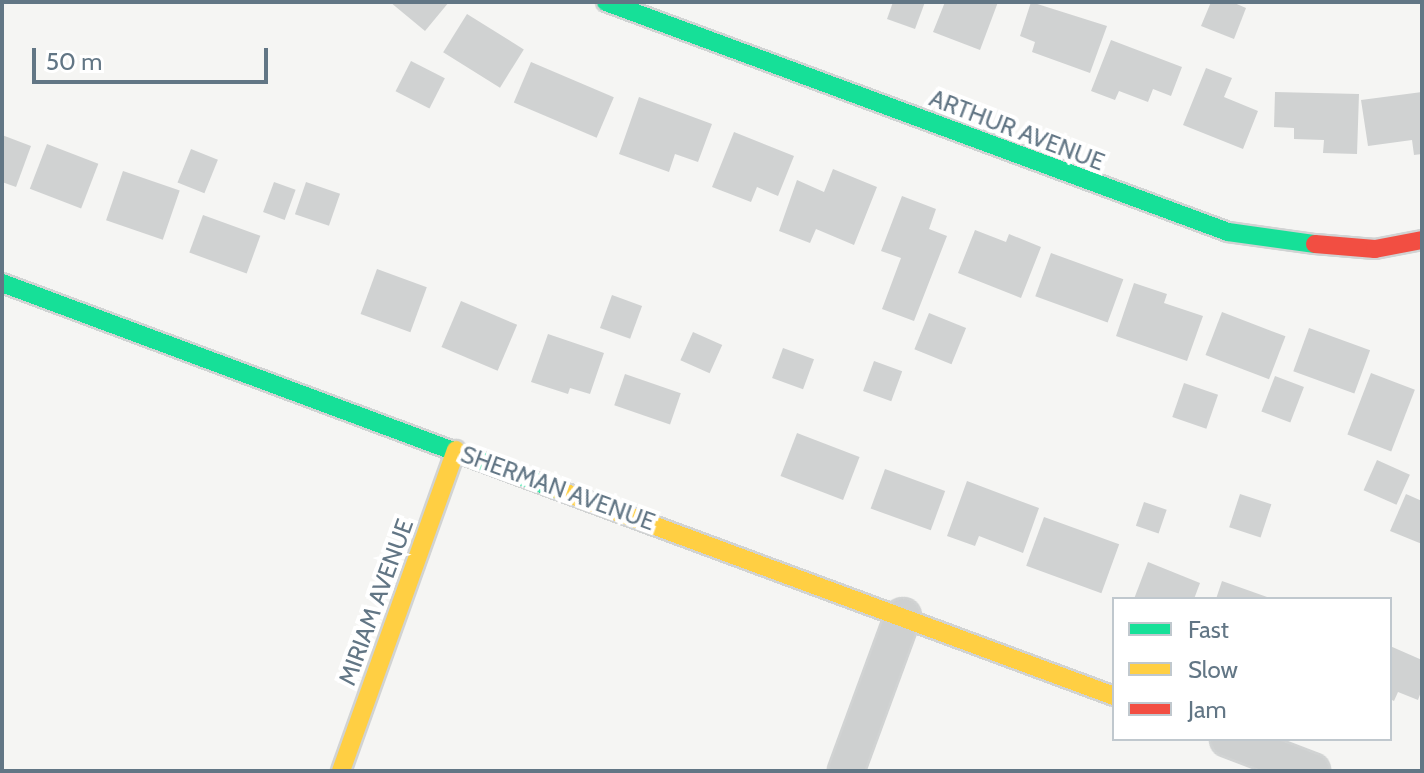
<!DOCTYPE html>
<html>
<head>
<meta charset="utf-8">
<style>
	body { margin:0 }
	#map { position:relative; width:1424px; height:773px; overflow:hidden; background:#f5f5f3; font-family:Cabin,sans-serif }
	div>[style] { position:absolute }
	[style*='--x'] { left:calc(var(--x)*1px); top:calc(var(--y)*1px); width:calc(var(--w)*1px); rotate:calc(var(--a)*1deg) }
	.building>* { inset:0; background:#d0d2d2; transform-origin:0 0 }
	.roads { filter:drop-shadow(2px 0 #d1d3d3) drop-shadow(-2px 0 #d1d3d3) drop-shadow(0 2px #d1d3d3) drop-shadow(0 -2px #d1d3d3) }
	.street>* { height:34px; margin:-17px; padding:0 17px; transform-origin:17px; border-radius:17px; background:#ced0d0 }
	.fast>* { height:18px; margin:-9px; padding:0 9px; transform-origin:9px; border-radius:9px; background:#16e098 }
	.slow>* { height:18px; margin:-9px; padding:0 9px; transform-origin:9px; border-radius:9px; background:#ffcf43 }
	.jam>* { height:18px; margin:-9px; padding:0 9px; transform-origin:9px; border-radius:9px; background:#f24e42 }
	span { translate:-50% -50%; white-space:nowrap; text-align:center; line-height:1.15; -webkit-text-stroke:8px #fff; paint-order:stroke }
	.street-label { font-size:24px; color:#627685 }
	.frame { position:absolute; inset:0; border:4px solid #627685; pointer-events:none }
	.legend { position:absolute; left:1112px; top:597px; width:280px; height:144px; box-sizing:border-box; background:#fff; border:2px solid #c0c8ce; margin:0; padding:10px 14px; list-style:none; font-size:24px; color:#627685 }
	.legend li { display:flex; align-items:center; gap:16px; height:40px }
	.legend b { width:40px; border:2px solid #c0c8ce }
	.scale { position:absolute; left:32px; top:48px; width:236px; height:36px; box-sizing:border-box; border:4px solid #627685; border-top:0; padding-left:10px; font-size:24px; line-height:28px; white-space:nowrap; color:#627685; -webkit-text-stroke:6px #fff; paint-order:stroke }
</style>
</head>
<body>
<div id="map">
	<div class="building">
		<div style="clip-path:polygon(390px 2px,449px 2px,425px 31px)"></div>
		<div style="clip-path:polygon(893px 2px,925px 2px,915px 29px,887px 19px)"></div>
		<div style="clip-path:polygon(945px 2px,998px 2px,980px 50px,933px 32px)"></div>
		<div style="clip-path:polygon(1031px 2px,1107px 26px,1090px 73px,1032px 52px,1035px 42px,1020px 36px)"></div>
		<div style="clip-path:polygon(1211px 2px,1232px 2px,1246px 8px,1234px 39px,1201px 26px)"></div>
		<div style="left:467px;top:14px;width:67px;height:45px;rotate:32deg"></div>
		<div style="clip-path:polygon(1111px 40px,1182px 67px,1171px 96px,1153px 89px,1148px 102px,1119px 91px,1115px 100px,1091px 91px)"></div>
		<div style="left:411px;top:61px;width:38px;height:34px;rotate:27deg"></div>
		<div style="left:531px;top:62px;width:90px;height:44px;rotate:23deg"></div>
		<div style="clip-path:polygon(1206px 68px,1232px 78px,1224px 97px,1258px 111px,1243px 149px,1183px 125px)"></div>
		<div style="clip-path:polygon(1275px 92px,1359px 94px,1357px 154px,1323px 153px,1324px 140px,1294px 139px,1294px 128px,1274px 127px)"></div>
		<div style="clip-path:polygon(1422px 92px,1422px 154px,1414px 155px,1412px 140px,1368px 146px,1361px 100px)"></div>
		<div style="clip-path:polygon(639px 97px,712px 124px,698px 162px,675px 154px,669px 172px,619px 154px)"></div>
		<div style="clip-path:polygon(734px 132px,794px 156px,778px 196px,757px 187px,751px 202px,712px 187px)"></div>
		<div style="clip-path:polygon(2px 135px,31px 146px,16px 187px,2px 182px)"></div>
		<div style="left:47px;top:144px;width:55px;height:48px;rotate:21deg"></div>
		<div style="left:191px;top:149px;width:29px;height:36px;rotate:22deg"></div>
		<div style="clip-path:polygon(833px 169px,877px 187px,854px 245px,816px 229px,810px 243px,779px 231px,797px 180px,824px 192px)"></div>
		<div style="left:123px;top:171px;width:60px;height:52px;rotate:19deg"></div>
		<div style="left:274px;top:182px;width:23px;height:32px;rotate:20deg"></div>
		<div style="left:306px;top:182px;width:36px;height:34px;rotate:19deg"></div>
		<div style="clip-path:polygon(902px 196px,936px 209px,929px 229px,947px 236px,914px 321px,882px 309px,901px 258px,881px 251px)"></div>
		<div style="left:203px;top:215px;width:61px;height:40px;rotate:20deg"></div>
		<div style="clip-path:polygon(975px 230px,1006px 242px,1009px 234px,1041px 247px,1021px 298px,958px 273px)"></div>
		<div style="left:1051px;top:253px;width:77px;height:46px;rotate:20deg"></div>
		<div style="left:377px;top:269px;width:53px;height:48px;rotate:20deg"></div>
		<div style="clip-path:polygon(1134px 283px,1167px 294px,1164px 303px,1203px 316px,1187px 361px,1116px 336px)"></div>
		<div style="left:612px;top:295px;width:32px;height:35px;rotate:20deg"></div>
		<div style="left:461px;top:301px;width:61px;height:50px;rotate:23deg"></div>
		<div style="left:1222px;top:312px;width:68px;height:46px;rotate:21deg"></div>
		<div style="left:929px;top:313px;width:40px;height:39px;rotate:22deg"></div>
		<div style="left:1309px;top:328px;width:65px;height:46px;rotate:20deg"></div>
		<div style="left:693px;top:332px;width:32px;height:31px;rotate:24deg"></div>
		<div style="clip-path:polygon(548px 334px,604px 353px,590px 394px,570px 388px,568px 394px,531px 382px)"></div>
		<div style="left:783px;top:348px;width:33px;height:32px;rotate:20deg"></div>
		<div style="left:874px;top:361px;width:30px;height:32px;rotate:20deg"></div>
		<div style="left:1371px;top:373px;width:47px;height:66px;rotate:21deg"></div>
		<div style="left:625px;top:374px;width:59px;height:33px;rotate:19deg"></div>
		<div style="left:1275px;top:376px;width:31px;height:38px;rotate:21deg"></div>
		<div style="left:1184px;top:383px;width:36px;height:36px;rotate:19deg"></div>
		<div style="left:797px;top:433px;width:67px;height:46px;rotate:21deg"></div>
		<div style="left:1377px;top:460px;width:36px;height:33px;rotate:24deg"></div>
		<div style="left:885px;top:469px;width:64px;height:42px;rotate:20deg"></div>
		<div style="clip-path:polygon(967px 481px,1039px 508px,1023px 553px,979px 536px,975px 546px,947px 536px)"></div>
		<div style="left:1240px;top:494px;width:33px;height:35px;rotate:18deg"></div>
		<div style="clip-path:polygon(1406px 494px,1422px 501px,1422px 544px,1390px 531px)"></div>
		<div style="left:1144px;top:502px;width:24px;height:25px;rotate:19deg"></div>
		<div style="left:1044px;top:517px;width:80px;height:52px;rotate:20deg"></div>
		<div style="clip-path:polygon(1148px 562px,1200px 583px,1194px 599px,1134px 599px)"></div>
		<div style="clip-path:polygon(1222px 581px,1273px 599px,1216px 599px)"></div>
		<div style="clip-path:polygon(1390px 646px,1422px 660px,1422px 689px,1418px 700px,1398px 692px,1394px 701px,1390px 699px)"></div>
	</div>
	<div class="roads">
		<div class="street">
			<div style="--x:1228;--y:739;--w:90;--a:20.9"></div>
			<div style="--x:846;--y:771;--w:165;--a:-69.8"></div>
		</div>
		<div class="fast">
			<div style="--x:606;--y:2;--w:663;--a:20.29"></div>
			<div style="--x:1228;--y:232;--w:88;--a:7.9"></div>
			<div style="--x:2;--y:283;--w:593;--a:20.42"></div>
		</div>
		<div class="slow">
			<div style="--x:558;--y:490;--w:593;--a:20.33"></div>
			<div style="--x:341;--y:771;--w:341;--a:-70.3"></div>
		</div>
		<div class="jam">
			<div style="--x:1315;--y:244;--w:60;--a:4.8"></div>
			<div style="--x:1375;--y:249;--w:48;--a:-10.8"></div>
		</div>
	</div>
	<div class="street-label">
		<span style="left:1017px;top:130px;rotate:21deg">ARTHUR AVENUE</span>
		<span style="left:558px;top:488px;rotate:20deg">SHERMAN AVENUE</span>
		<span style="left:376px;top:602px;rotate:-70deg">MIRIAM AVENUE</span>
	</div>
	<div class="frame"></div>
	<ul class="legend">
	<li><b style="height:10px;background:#16e098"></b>Fast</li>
	<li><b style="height:10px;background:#ffcf43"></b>Slow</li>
	<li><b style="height:10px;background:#f24e42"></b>Jam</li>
	</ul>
	<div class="scale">50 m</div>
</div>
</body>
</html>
